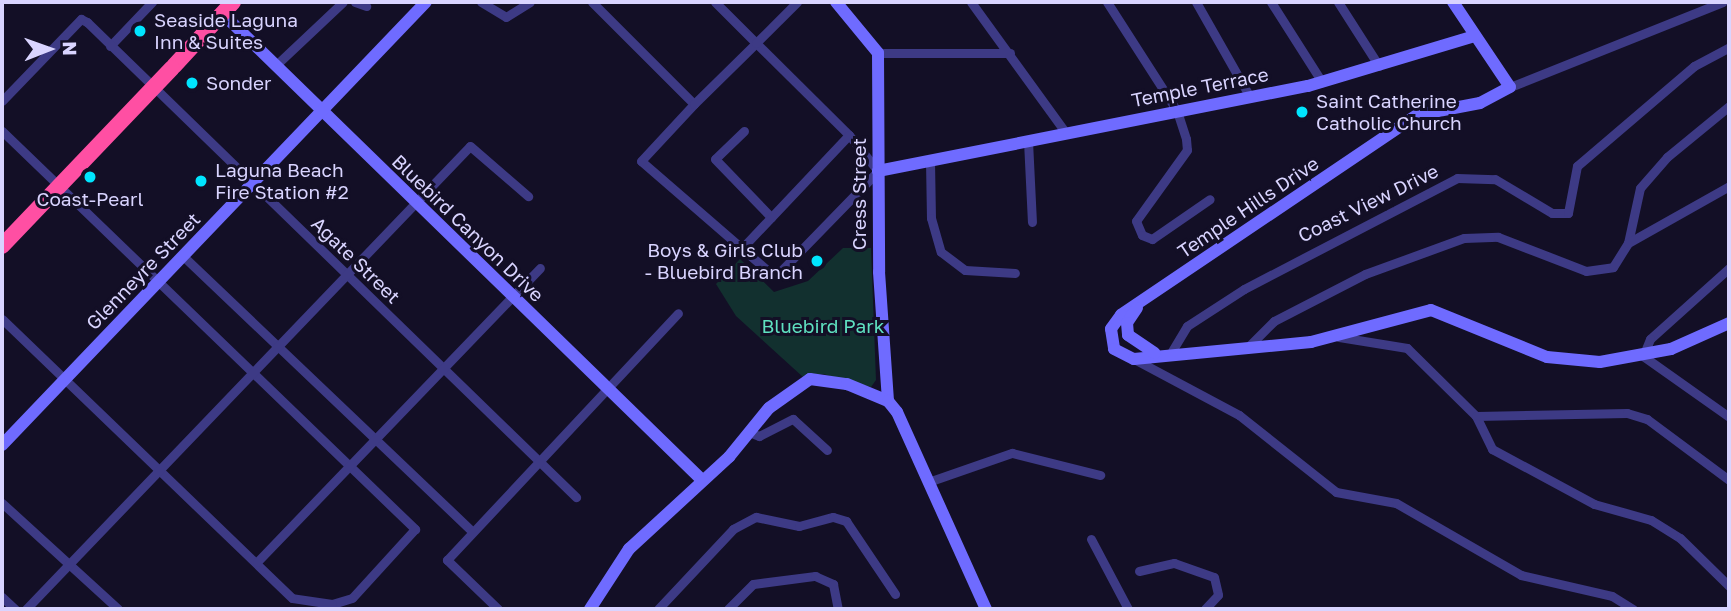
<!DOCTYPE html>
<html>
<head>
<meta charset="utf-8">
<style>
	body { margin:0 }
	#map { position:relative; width:1731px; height:611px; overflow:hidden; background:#130f26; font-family:"Golos Text",sans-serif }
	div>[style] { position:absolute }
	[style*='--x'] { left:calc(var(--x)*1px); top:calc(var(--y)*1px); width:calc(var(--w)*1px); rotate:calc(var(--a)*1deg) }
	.green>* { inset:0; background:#12302f }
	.street>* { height:9px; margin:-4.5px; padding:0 4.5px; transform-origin:4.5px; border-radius:4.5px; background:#3d3a85 }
	.secondary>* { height:12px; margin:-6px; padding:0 6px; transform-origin:6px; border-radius:6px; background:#6f6bff }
	.highway>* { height:16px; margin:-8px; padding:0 8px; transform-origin:8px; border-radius:8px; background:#ff4fa3 }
	.dots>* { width:19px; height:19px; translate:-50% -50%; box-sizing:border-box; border:4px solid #130f26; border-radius:50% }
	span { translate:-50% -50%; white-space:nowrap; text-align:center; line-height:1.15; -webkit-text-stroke:6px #130f26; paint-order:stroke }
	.poi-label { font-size:19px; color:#d9d4ff }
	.left { translate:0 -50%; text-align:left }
	.right { translate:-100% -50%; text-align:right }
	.street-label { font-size:19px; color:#d9d4ff }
	.park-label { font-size:19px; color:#5fe0c0 }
	.frame { position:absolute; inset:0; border:4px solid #d9d4ff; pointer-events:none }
	.north { position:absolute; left:14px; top:14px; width:70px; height:70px; -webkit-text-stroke:5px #130f26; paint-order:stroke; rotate:89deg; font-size:19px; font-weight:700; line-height:28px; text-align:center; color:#d9d4ff }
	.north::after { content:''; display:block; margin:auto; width:24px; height:32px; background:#d9d4ff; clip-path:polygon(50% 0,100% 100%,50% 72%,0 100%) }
</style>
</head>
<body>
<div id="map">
	<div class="green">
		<div style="clip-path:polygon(843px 248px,871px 248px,876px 380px,871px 387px,823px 374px,803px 377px,736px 316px,716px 284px,740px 259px,774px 292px,808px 281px)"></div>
	</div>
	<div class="street">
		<div style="--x:355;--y:2;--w:12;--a:20"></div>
		<div style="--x:481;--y:2;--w:29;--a:31"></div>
		<div style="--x:506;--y:17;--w:28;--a:-32"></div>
		<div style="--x:592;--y:2;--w:144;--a:45"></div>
		<div style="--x:715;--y:2;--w:58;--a:45"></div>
		<div style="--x:756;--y:43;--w:131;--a:44.7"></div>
		<div style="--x:849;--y:135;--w:46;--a:51.1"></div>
		<div style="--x:878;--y:171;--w:148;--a:134.2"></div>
		<div style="--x:775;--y:277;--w:177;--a:-139.1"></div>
		<div style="--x:641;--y:161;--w:78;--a:-47.1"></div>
		<div style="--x:694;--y:104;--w:87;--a:-44.5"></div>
		<div style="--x:756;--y:43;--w:58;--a:-45"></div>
		<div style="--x:971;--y:2;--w:162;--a:54.1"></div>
		<div style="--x:1107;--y:2;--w:130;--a:57.3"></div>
		<div style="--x:1177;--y:111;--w:29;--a:72"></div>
		<div style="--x:1186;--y:139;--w:11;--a:85"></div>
		<div style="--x:1187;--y:150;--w:87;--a:125.7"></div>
		<div style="--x:1136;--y:221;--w:15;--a:67"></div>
		<div style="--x:1142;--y:235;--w:11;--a:22"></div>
		<div style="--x:1152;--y:239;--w:70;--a:-34.6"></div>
		<div style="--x:1196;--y:2;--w:109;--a:60.4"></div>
		<div style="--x:1271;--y:2;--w:95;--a:57.5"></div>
		<div style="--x:1338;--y:2;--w:76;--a:57.4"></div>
		<div style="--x:110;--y:46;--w:61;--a:-46.3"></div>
		<div style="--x:878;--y:53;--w:132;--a:0"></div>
		<div style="--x:275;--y:66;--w:93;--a:-43.3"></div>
		<div style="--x:1510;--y:87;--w:229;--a:-21.8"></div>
		<div style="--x:2;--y:101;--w:114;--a:-46.1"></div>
		<div style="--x:81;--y:19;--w:7;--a:27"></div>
		<div style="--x:87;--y:22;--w:682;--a:44.17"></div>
		<div style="--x:2;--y:131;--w:574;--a:43.94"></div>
		<div style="--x:415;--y:529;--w:93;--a:132.4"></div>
		<div style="--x:352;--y:598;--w:21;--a:163"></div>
		<div style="--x:332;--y:604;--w:40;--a:-171.5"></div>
		<div style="--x:292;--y:598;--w:402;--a:-136.1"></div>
		<div style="--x:744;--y:131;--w:40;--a:136"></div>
		<div style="--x:715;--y:159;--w:81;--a:46"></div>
		<div style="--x:1028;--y:141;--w:81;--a:87.2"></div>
		<div style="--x:930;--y:161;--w:57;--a:89"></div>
		<div style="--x:931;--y:218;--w:35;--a:74"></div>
		<div style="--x:941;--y:252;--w:30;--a:37"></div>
		<div style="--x:965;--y:270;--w:50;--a:3.4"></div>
		<div style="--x:1628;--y:243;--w:56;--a:-77.7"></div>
		<div style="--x:1640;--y:188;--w:41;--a:-48.9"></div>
		<div style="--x:1667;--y:157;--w:80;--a:-39.4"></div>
		<div style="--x:743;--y:247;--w:154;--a:-46.6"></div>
		<div style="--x:183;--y:256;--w:399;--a:43.6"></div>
		<div style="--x:1729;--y:268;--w:106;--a:138.1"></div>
		<div style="--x:1650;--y:339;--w:18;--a:112"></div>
		<div style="--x:1643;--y:356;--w:105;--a:35.3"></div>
		<div style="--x:1339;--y:337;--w:69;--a:9.2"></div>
		<div style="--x:1407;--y:348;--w:97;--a:44.6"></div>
		<div style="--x:1476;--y:416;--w:37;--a:64"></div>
		<div style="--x:1492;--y:449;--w:116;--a:28.3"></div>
		<div style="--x:1594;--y:504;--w:59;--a:15.7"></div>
		<div style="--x:1651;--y:520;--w:34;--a:32"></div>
		<div style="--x:1680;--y:538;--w:69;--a:44.4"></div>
		<div style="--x:1250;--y:345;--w:34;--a:-45"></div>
		<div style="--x:1274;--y:321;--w:102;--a:-27.3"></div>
		<div style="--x:1365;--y:274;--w:105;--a:-20"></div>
		<div style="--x:1464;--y:238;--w:34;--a:-2"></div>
		<div style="--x:1498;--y:237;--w:94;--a:21.1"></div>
		<div style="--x:1586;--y:271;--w:27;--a:-8"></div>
		<div style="--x:1613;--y:267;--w:28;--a:-58"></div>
		<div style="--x:1628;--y:243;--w:116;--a:-29.4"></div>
		<div style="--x:1172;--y:351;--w:29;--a:-59"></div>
		<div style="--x:1187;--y:326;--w:68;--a:-33"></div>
		<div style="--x:1244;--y:289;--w:240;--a:-27.5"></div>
		<div style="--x:1457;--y:178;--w:38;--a:2"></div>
		<div style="--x:1495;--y:179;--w:66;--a:30.8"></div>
		<div style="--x:1552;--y:213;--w:16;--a:0"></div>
		<div style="--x:1568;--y:213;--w:48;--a:-79.2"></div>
		<div style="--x:1577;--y:166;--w:154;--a:-40.5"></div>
		<div style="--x:1694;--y:66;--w:40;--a:-28"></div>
		<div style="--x:1134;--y:359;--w:119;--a:28.1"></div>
		<div style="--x:1239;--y:415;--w:124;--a:38.4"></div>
		<div style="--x:1336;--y:492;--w:61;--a:10.4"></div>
		<div style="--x:1396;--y:503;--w:144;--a:29.9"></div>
		<div style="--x:1521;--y:575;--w:93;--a:13"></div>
		<div style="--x:1612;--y:596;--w:25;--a:32"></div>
		<div style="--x:1476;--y:416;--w:151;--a:-1.1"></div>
		<div style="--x:1627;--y:413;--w:21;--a:17"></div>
		<div style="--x:1647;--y:419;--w:102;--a:36.6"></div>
		<div style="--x:749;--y:432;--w:11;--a:22"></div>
		<div style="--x:759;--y:436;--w:38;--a:-27"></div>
		<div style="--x:793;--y:419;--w:46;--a:42.4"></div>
		<div style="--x:931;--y:481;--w:86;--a:-19.1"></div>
		<div style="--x:1012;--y:453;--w:91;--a:14"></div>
		<div style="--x:2;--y:503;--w:157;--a:42.4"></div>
		<div style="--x:1091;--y:539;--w:79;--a:62.1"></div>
		<div style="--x:257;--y:562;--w:408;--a:-46.1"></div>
		<div style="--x:1139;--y:571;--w:36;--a:-13"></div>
		<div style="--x:1174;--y:563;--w:42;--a:19.3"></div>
		<div style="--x:1214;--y:577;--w:18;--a:77"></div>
		<div style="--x:1218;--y:595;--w:19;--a:133"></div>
		<div style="--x:2;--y:597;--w:18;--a:43"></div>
		<div style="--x:26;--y:609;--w:641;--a:-46.2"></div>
		<div style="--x:470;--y:146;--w:77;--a:40.8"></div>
		<div style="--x:498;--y:609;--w:71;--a:-136.1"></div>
		<div style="--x:447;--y:560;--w:338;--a:-46.9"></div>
		<div style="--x:658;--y:609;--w:110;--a:-46.8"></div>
		<div style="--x:733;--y:529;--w:26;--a:-28"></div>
		<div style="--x:756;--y:517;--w:44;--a:11.8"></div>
		<div style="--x:799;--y:526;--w:35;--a:-15"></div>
		<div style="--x:833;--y:517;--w:14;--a:17"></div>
		<div style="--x:846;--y:521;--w:88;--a:56.1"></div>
		<div style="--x:728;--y:609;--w:35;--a:-45"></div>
		<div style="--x:753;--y:584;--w:63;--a:-7.4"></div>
		<div style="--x:815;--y:576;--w:20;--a:24"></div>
		<div style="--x:833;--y:584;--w:25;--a:79"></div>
	</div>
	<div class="secondary">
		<div style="--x:836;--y:2;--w:66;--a:50.5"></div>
		<div style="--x:878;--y:53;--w:219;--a:89.7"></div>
		<div style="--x:879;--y:272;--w:129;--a:86"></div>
		<div style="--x:1453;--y:2;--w:102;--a:56.2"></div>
		<div style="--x:1510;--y:87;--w:34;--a:152"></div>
		<div style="--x:1480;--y:103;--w:64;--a:169.2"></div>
		<div style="--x:1417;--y:115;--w:357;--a:146"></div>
		<div style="--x:1121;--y:315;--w:17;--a:126"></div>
		<div style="--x:1111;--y:329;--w:20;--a:81"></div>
		<div style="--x:1114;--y:349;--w:22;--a:27"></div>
		<div style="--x:1134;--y:359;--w:178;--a:-5.5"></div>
		<div style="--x:1311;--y:342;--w:124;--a:-14.9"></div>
		<div style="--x:1431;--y:310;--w:125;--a:22.1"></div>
		<div style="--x:1547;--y:357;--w:53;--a:5.4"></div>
		<div style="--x:1600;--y:362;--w:72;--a:-10.4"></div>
		<div style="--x:1671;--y:349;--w:64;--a:-24.1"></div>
		<div style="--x:222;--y:13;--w:667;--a:44.21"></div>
		<div style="--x:878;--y:171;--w:438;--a:-11.2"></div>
		<div style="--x:1308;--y:86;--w:174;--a:-16.7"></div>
		<div style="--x:1137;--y:308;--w:18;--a:124"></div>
		<div style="--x:1127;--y:323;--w:12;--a:85"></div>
		<div style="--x:1128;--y:335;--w:32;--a:34"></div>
		<div style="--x:2;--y:445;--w:613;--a:-46.26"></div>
		<div style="--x:590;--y:609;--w:72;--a:-57"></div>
		<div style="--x:629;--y:549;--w:136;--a:-42.6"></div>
		<div style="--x:729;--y:457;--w:63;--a:-50.8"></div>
		<div style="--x:769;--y:408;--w:50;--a:-35.3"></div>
		<div style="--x:810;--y:379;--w:37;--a:8"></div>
		<div style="--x:847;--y:384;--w:44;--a:22.5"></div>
		<div style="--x:888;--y:401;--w:14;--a:51"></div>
		<div style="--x:897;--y:412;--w:216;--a:65.7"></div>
	</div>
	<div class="highway">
		<div style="--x:174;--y:66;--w:87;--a:-47.3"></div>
		<div style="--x:2;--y:246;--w:246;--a:-46.3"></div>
	</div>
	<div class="dots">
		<div style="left:140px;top:31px;background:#00e5ff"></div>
		<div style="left:192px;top:83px;background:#00e5ff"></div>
		<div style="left:1302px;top:112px;background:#00e5ff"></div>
		<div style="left:90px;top:177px;background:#00e5ff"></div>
		<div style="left:201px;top:181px;background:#00e5ff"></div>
		<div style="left:817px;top:261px;background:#00e5ff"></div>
	</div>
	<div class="poi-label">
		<span class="left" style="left:154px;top:31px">Seaside Laguna<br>Inn &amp; Suites</span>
		<span class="left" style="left:206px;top:83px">Sonder</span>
		<span class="left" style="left:1316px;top:112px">Saint Catherine<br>Catholic Church</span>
		<span class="left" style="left:215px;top:181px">Laguna Beach<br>Fire Station #2</span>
		<span style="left:90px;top:199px">Coast-Pearl</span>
		<span class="right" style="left:803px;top:261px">Boys &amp; Girls Club<br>- Bluebird Branch</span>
	</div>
	<div class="street-label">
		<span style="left:1200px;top:87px;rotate:-11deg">Temple Terrace</span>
		<span style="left:859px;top:194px;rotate:-90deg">Cress Street</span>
		<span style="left:1368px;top:203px;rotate:-26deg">Coast View Drive</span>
		<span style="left:1248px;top:207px;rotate:-34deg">Temple Hills Drive</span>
		<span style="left:468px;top:228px;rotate:44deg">Bluebird Canyon Drive</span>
		<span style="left:356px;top:260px;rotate:44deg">Agate Street</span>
		<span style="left:143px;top:271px;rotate:-46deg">Glenneyre Street</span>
	</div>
	<div class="park-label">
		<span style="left:823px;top:326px">Bluebird Park</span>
	</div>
	<div class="frame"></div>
	<div class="north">N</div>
</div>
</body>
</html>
